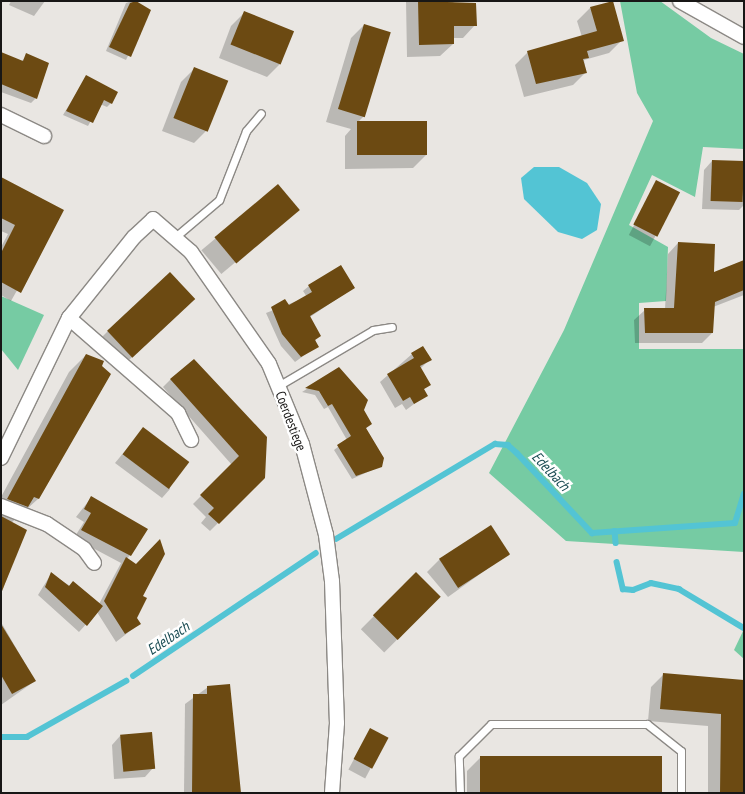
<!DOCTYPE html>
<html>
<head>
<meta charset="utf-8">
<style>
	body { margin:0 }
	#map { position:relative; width:745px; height:794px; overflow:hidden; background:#e9e6e2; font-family:"PT Sans Narrow",sans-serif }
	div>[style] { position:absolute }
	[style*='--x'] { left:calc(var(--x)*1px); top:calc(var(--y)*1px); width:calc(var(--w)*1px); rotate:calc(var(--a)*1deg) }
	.green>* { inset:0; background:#76cba3 }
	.water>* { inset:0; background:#53c4d4 }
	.shadow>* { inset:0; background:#0003; transform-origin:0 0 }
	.stream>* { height:5.5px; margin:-2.75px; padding:0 2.75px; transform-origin:2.75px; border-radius:2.75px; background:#53c4d4 }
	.building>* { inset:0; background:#6c4a12; transform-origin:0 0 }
	.roads { filter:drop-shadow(1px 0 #8c8985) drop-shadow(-1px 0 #8c8985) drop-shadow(0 1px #8c8985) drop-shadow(0 -1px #8c8985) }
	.lane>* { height:7px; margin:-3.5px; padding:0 3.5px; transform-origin:3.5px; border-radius:3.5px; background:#fff }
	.street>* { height:14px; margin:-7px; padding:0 7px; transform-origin:7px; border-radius:7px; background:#fff }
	span { translate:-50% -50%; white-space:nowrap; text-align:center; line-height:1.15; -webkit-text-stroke:5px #fff; paint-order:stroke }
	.street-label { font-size:14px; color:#181716 }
	.water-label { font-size:15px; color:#1a4c53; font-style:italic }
	.frame { position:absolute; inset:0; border:2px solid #181716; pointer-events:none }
</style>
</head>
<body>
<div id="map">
	<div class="green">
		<div style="clip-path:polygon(620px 1px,660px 1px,711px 38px,744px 54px,744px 149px,703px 147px,695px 197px,652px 175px,629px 225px,668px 247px,666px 301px,639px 303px,639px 349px,744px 349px,744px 552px,566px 541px,489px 473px,564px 330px,653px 121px,637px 93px)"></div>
		<div style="clip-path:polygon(1px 296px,44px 315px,18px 370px,1px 349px)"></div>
		<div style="clip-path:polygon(744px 629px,744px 659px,734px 650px)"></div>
	</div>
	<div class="water">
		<div style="clip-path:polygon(534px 167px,559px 167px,587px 183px,601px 204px,597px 230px,582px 239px,558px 232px,524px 199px,521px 178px)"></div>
	</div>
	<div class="shadow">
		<div style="clip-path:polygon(11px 1px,45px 1px,34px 16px,9px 5px)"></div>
		<div style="clip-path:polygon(132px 1px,149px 11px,126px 60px,106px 51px,126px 3px)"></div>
		<div style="clip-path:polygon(406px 1px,452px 1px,475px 25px,463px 38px,453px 38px,453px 44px,440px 56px,407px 57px)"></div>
		<div style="clip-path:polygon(590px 8px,622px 40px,609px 53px,584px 60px,586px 72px,573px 85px,524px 97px,515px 65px,528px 52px,582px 37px,577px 21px)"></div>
		<div style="clip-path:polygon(244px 13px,293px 32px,280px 64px,267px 77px,219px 58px,231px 26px)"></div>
		<div style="clip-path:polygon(364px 25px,364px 116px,357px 123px,426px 155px,413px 168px,345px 169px,345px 136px,351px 129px,326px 122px,351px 38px)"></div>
		<div style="clip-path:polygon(1px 53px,21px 62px,27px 55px,36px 98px,31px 103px,1px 92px)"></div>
		<div style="clip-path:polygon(194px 69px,207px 130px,194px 143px,162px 131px,181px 82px)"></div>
		<div style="clip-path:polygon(86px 77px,111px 103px,107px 107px,100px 104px,88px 126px,63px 115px)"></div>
		<div style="clip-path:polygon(712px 161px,744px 162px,744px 205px,739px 210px,702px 209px,704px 170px)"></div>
		<div style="clip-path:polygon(1px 178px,62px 211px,11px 301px,1px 295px,1px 247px,8px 234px,1px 231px)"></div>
		<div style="left:657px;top:182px;width:24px;height:60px;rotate:28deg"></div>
		<div style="left:278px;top:186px;width:31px;height:100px;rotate:50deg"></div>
		<div style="clip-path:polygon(678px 243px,713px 274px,744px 262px,744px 295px,713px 307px,712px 333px,702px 343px,635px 343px,634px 320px,645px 310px,665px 309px,668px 254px)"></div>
		<div style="clip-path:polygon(309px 286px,353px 288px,310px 317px,317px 346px,295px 362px,281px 346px,266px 313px,307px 297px,303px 291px)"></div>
		<div style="clip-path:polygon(179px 314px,117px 371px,94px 345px,108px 331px)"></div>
		<div style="clip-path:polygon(412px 354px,430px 359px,420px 369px,429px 385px,423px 390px,426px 395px,406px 410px,402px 404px,395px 408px,380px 382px)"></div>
		<div style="clip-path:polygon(86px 355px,38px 499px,11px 523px,25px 530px,1px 594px,1px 497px,69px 372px)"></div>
		<div style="clip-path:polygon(339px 369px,371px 424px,365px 429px,381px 466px,352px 479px,334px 450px,347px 440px,328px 407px,324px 409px,315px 395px,302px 392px)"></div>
		<div style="clip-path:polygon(171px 379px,264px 477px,210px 531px,201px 523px,206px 517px,193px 504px,232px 465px,163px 387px)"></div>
		<div style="clip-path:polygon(143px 429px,170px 489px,162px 498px,115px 463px)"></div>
		<div style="clip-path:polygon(91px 498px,130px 555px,127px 559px,142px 597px,135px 618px,139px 624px,116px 642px,97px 612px,79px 632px,38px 595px,51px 574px,99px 604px,121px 563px,74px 538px,84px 522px,76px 517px)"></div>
		<div style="clip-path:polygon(508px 554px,448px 597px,427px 572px,440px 559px)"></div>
		<div style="left:416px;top:574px;width:33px;height:78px;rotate:45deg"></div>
		<div style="clip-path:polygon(1px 622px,35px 681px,1px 705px)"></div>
		<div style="clip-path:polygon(664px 674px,744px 681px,744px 793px,708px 793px,708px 726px,648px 721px,651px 687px)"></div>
		<div style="clip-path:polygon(208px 687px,240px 793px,184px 793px,185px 704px)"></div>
		<div style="left:370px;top:729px;width:19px;height:46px;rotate:28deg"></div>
		<div style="clip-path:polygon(120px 736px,153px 768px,145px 777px,114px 779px,112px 745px)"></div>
		<div style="clip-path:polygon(480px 758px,661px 793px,467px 793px,467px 771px)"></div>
	</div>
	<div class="stream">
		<div style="--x:615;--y:531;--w:12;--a:85"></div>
		<div style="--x:336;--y:539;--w:185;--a:-30.9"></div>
		<div style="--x:495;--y:444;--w:13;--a:4"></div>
		<div style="--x:508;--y:445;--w:12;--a:42"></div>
		<div style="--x:517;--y:453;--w:110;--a:46.8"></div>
		<div style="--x:592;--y:533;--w:143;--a:-4"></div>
		<div style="--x:735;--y:523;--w:30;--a:-73"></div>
		<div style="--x:617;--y:562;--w:28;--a:77"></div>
		<div style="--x:623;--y:589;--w:10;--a:6"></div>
		<div style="--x:633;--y:590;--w:19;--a:-21"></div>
		<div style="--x:651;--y:583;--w:29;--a:12"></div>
		<div style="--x:679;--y:589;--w:76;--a:31"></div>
		<div style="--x:133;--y:676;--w:220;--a:-33.9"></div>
		<div style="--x:1;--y:737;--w:26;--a:0"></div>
		<div style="--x:27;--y:737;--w:114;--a:-29.5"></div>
	</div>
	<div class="building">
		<div style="clip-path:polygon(136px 1px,151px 10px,131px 57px,109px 47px,130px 3px)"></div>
		<div style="clip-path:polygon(418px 1px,476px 3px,477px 26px,454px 26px,454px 44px,419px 45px)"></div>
		<div style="clip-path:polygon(613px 1px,624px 41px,587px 51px,589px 58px,583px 59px,587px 73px,536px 84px,527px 51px,597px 31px,590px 7px)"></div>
		<div style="left:244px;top:11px;width:54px;height:36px;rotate:22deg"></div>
		<div style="left:364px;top:24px;width:28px;height:89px;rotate:17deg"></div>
		<div style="clip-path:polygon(1px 52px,23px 61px,26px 53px,49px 63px,37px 99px,1px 84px)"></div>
		<div style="left:194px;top:67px;width:37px;height:55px;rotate:22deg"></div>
		<div style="clip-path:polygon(86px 75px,118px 92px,112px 104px,104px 100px,93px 123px,66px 111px)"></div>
		<div style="left:427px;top:121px;width:34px;height:70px;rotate:90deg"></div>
		<div style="left:712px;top:160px;width:32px;height:41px;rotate:2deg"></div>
		<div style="clip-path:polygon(1px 177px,64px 210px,21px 293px,1px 282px,1px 253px,15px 225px,1px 218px)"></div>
		<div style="left:656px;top:180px;width:27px;height:50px;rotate:27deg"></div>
		<div style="left:278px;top:184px;width:34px;height:83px;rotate:50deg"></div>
		<div style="clip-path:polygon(678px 242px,715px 244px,714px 272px,744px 260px,744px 290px,715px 302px,713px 333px,645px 333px,644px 308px,674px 308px)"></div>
		<div style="clip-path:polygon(341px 265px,355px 288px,310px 316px,321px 336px,315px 340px,319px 347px,301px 357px,282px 334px,271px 307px,285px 299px,289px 305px,312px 292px,308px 285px)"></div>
		<div style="left:170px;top:272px;width:37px;height:86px;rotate:47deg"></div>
		<div style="clip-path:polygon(423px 346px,432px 360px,420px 366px,431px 385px,424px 389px,428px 396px,414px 404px,410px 397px,403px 401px,387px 374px,414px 358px,411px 353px)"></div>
		<div style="clip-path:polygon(86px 354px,104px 361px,102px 366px,111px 374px,39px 499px,34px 497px,28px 507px,7px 499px)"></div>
		<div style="clip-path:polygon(194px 359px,267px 437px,265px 478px,219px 524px,208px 514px,214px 508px,200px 495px,239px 456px,170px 379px)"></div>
		<div style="clip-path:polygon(339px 367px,368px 400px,364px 410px,372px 424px,366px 428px,384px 458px,382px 467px,356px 476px,337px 445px,351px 436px,332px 404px,328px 406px,319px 391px,305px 388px)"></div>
		<div style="left:143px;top:427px;width:58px;height:34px;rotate:37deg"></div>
		<div style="clip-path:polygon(91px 496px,148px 529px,131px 556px,81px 530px,91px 513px,84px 509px)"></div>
		<div style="clip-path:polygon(1px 516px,27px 530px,2px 591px,1px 590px)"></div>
		<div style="left:491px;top:525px;width:35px;height:62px;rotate:57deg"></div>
		<div style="clip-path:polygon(160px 539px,165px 554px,143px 596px,147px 598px,137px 618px,141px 624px,125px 634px,104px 601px,126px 557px,136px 564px)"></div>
		<div style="clip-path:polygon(51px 572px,69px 586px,73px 581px,103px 606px,87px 626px,45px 587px)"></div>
		<div style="left:416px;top:572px;width:35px;height:61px;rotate:45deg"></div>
		<div style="clip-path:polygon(1px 624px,36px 681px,12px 694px,1px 675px)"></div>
		<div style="clip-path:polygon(663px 673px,744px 680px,744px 793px,720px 793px,721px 714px,660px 709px)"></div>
		<div style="clip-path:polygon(230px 684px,241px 793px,192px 793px,193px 694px,207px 694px,207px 686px)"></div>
		<div style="left:370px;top:728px;width:21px;height:35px;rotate:28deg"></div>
		<div style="left:152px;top:732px;width:37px;height:32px;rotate:85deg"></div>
		<div style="left:480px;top:756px;width:182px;height:37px"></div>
	</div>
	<div class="roads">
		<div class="lane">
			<div style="--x:174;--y:238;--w:59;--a:-40.2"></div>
			<div style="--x:219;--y:200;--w:74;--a:-68.6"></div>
			<div style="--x:246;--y:131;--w:23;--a:-50"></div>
			<div style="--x:278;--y:386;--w:110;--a:-30.5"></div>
			<div style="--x:373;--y:330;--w:19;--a:-9"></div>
			<div style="--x:460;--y:793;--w:37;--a:-92"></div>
			<div style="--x:459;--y:756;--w:45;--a:-45"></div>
			<div style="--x:491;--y:724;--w:156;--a:0"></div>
			<div style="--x:647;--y:724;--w:43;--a:38.5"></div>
			<div style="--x:681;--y:751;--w:42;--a:90"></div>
		</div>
		<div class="street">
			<div style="--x:680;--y:1;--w:73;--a:29.4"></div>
			<div style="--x:1;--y:115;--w:48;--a:26"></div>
			<div style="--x:69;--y:318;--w:145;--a:41.1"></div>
			<div style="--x:178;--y:413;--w:30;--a:64"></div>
			<div style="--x:1;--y:458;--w:156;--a:-64.1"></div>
			<div style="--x:69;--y:318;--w:104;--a:-51.3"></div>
			<div style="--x:134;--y:237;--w:26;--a:-43"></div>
			<div style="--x:153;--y:219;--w:50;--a:41"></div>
			<div style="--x:191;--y:252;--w:136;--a:55.1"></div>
			<div style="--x:269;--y:364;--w:87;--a:67.6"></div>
			<div style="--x:302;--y:444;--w:94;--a:75.2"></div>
			<div style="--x:326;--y:535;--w:46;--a:82.6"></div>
			<div style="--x:332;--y:581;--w:142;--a:88"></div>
			<div style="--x:337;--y:723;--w:70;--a:94.1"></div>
			<div style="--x:1;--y:506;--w:49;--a:21.4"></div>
			<div style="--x:47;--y:524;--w:45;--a:34"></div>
			<div style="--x:84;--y:549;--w:17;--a:54"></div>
		</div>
	</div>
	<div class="street-label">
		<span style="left:291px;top:421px;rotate:69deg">Coerdestiege</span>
	</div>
	<div class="water-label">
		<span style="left:551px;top:471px;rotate:47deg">Edelbach</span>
		<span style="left:168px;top:638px;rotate:-34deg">Edelbach</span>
	</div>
	<div class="frame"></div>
</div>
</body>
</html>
